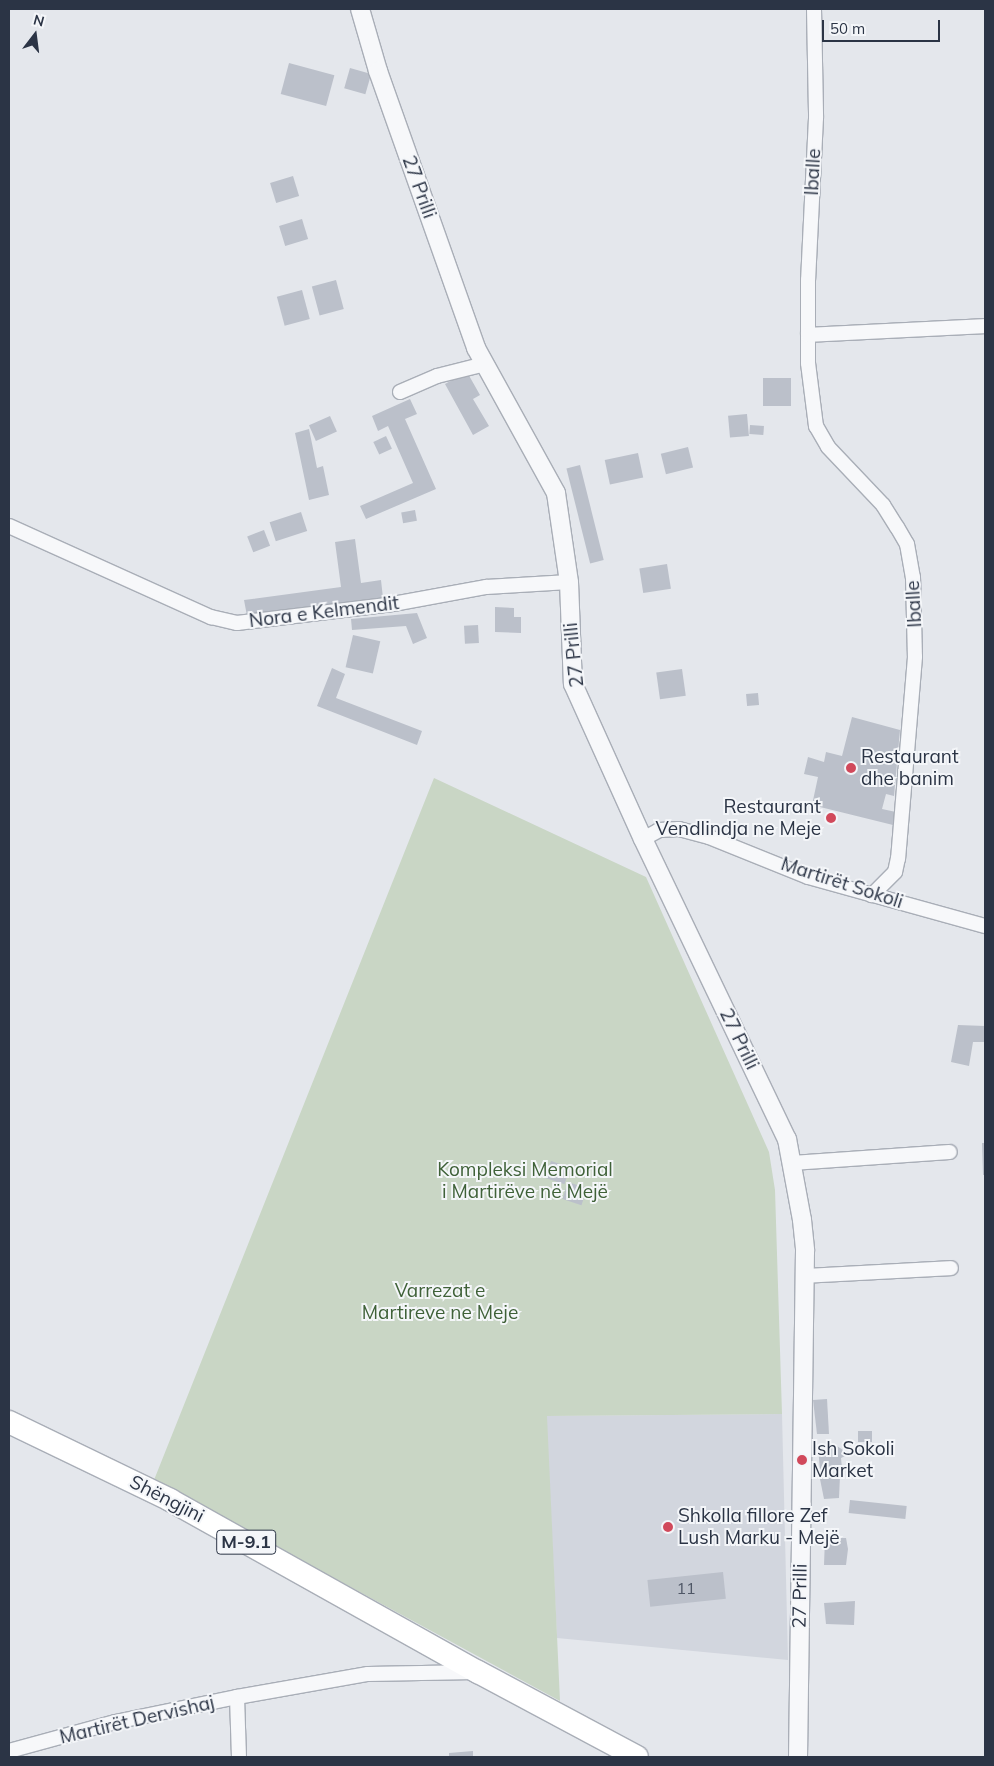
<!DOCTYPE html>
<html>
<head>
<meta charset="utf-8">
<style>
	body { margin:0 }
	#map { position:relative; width:994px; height:1766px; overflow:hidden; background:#e4e7ec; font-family:Mulish,sans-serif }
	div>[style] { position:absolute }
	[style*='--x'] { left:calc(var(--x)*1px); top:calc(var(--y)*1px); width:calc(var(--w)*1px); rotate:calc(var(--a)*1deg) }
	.built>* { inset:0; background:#d2d6de }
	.green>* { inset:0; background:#c9d6c5 }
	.building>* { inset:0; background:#bbc0ca; transform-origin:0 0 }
	.roads { filter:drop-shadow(1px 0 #a9aeb7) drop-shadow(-1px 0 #a9aeb7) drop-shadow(0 1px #a9aeb7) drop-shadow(0 -1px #a9aeb7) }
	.minor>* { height:14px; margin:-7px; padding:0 7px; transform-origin:7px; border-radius:7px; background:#f7f8fa }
	.tertiary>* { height:18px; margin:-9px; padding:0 9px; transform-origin:9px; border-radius:9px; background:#f7f8fa }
	.primary>* { height:22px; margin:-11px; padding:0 11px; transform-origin:11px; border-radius:11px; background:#fff }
	.dots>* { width:14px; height:14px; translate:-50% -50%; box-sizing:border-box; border:2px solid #f4f6f9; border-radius:50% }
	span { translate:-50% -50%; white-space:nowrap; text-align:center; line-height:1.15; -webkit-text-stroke:4px #f4f6f9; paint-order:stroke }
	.number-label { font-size:16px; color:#4f5766 }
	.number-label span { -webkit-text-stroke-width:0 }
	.shield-label span { padding:1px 4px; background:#f4f6f9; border:1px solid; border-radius:4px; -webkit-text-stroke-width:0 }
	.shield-label { font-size:18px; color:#2b3445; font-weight:700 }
	.street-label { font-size:19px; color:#2b3445 }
	.poi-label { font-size:19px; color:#2b3445 }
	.left { translate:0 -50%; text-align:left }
	.right { translate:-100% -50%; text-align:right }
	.park-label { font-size:19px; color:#3f6138 }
	.frame { position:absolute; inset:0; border:10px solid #2b3445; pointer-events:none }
	.north { position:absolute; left:10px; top:10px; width:50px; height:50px; -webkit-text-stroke:4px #f4f6f9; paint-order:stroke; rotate:15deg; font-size:14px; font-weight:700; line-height:20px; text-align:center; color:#2b3445 }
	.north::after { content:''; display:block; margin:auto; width:18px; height:22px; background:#2b3445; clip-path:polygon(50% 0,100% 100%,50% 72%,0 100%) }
	.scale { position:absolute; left:822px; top:20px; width:118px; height:22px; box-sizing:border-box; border:2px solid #2b3445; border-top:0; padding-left:6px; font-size:15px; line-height:18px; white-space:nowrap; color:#2b3445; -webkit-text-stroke:4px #f4f6f9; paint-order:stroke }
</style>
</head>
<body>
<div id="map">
	<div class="built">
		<div style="clip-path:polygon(782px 1414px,788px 1660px,557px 1638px,546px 1416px)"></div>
	</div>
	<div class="green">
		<div style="clip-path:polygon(434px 778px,646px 877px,769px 1152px,775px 1190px,782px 1414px,547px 1416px,560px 1701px,154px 1480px)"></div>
	</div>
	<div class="building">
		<div style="left:289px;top:63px;width:47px;height:32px;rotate:15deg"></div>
		<div style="left:350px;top:68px;width:22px;height:21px;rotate:16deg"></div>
		<div style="left:293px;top:176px;width:21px;height:24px;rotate:73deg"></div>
		<div style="left:302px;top:219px;width:21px;height:24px;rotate:73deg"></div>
		<div style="left:336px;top:280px;width:30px;height:25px;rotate:75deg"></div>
		<div style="left:302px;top:290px;width:30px;height:26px;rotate:75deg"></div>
		<div style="clip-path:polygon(467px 372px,480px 395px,473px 399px,489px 426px,473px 435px,445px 384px)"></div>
		<div style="left:763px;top:378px;width:28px;height:28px"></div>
		<div style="clip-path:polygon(410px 399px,417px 414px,405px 419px,436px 489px,366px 519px,360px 506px,413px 483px,388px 426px,378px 431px,372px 416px)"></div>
		<div style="left:747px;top:414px;width:22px;height:19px;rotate:85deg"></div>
		<div style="left:330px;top:416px;width:17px;height:23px;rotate:66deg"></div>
		<div style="left:750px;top:425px;width:14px;height:9px;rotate:4deg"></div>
		<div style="clip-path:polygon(309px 429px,317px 468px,323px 466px,329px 495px,309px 500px,295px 433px)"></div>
		<div style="left:386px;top:436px;width:14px;height:14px;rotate:65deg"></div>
		<div style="left:688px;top:447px;width:21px;height:28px;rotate:76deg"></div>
		<div style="left:638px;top:453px;width:25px;height:34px;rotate:78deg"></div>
		<div style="left:580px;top:465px;width:98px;height:14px;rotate:76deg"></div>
		<div style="left:415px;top:510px;width:11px;height:14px;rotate:80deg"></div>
		<div style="left:301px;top:512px;width:20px;height:33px;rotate:72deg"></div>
		<div style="left:264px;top:530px;width:17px;height:18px;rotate:69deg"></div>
		<div style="clip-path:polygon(355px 539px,361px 583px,381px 580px,383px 598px,247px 616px,244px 600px,341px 587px,335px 542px)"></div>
		<div style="left:667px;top:564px;width:25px;height:28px;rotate:81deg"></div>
		<div style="clip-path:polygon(495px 607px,514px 608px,514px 617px,521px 617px,521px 633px,495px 632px)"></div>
		<div style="clip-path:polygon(417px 613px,427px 638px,413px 644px,406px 626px,352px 630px,351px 619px)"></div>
		<div style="left:478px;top:625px;width:18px;height:14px;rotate:87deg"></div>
		<div style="left:353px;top:635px;width:28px;height:33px;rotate:13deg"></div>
		<div style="clip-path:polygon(332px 668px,345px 674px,336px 698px,422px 731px,417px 745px,317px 706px)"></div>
		<div style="left:682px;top:669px;width:27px;height:26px;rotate:82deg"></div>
		<div style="left:758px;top:693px;width:12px;height:12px;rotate:85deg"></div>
		<div style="clip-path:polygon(852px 717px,900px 730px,894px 796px,886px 794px,882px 809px,896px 812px,893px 825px,812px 805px,818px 777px,804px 774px,808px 757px,824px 762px,826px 752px,842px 756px)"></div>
		<div style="clip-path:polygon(958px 1025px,985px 1026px,985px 1042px,973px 1042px,969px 1066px,951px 1062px)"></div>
		<div style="clip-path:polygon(982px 1143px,985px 1143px,985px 1175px,983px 1175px)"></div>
		<div style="left:551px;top:1161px;width:20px;height:18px;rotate:18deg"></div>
		<div style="left:568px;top:1182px;width:20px;height:18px;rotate:18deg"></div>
		<div style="clip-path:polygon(827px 1399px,829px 1434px,817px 1434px,813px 1400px)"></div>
		<div style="left:858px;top:1431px;width:14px;height:11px"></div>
		<div style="clip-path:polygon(834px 1444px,849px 1454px,841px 1458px,842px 1468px,820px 1470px,818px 1447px)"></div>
		<div style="clip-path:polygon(840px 1476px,839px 1498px,824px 1499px,820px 1479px)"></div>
		<div style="left:850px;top:1500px;width:57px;height:13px;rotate:6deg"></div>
		<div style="clip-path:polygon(825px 1538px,846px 1538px,848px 1549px,846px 1565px,824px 1565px)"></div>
		<div style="left:723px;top:1572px;width:27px;height:76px;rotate:84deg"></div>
		<div style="clip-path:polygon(855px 1601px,854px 1625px,826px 1624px,824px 1603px)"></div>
		<div style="clip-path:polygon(473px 1751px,473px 1757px,449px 1757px,449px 1753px)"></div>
	</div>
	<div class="roads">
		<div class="minor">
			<div style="--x:814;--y:9;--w:109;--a:88.9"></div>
			<div style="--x:816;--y:118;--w:162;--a:92.8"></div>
			<div style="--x:808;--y:280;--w:83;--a:90"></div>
			<div style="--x:808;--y:363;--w:64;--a:82.8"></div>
			<div style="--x:816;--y:426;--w:24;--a:60"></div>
			<div style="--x:828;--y:447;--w:80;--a:46.5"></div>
			<div style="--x:883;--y:505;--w:26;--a:58"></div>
			<div style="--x:897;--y:527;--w:20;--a:60"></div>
			<div style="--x:907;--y:544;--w:34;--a:80"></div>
			<div style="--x:913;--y:577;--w:80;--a:88.6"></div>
			<div style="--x:915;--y:657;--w:202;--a:94.8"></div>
			<div style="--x:898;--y:858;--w:14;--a:102"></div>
			<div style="--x:895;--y:872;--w:33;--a:135"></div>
			<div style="--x:808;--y:335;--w:177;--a:-2.9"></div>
			<div style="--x:400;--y:392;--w:40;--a:-23.4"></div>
			<div style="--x:437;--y:376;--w:49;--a:-14"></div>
			<div style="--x:9;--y:526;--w:222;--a:24.3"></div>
			<div style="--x:211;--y:617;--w:27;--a:13"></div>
			<div style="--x:237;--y:623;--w:157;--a:-6.9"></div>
			<div style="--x:393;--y:604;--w:95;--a:-10.4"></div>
			<div style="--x:486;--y:587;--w:83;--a:-3.4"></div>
			<div style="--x:643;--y:839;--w:18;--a:-29"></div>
			<div style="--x:659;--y:830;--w:20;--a:-3"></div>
			<div style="--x:679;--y:829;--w:31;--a:15"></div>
			<div style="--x:709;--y:837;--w:107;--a:22"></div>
			<div style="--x:808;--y:877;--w:184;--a:15.5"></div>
			<div style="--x:792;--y:1163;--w:158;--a:-4"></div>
			<div style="--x:804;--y:1276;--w:147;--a:-3.1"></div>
			<div style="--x:237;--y:1697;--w:60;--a:88.1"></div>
			<div style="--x:9;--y:1751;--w:110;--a:-15.3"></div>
			<div style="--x:115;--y:1722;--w:125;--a:-11.6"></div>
			<div style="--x:237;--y:1697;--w:133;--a:-10"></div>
			<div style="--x:368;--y:1674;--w:107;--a:-1.1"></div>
		</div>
		<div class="tertiary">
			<div style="--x:360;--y:9;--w:65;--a:73.8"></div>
			<div style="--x:378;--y:71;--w:294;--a:70.5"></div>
			<div style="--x:476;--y:348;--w:166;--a:61.1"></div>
			<div style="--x:556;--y:493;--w:90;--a:81.7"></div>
			<div style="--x:569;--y:582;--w:102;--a:87.8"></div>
			<div style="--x:573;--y:684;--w:170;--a:65.7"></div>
			<div style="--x:643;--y:839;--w:333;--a:64.4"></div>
			<div style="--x:787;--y:1139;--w:82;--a:79.5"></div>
			<div style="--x:802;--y:1220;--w:31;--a:84"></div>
			<div style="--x:805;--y:1251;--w:506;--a:90.79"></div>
		</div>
		<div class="primary">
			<div style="--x:9;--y:1422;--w:179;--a:25.8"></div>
			<div style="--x:170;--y:1500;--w:353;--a:29.2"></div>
			<div style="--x:478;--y:1672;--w:180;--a:28.1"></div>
		</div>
	</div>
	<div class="dots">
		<div style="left:851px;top:768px;background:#d1495b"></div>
		<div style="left:831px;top:818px;background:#d1495b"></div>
		<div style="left:802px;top:1460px;background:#d1495b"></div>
		<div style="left:668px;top:1527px;background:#d1495b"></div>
	</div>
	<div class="number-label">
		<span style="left:686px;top:1588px">11</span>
	</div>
	<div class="shield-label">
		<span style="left:246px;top:1542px">M-9.1</span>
	</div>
	<div class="street-label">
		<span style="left:813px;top:172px;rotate:-87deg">Iballe</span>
		<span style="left:419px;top:187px;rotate:70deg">27 Prilli</span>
		<span style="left:914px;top:604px;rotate:-93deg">Iballe</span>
		<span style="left:324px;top:612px;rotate:-7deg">Nora e Kelmendit</span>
		<span style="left:574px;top:655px;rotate:-96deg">27 Prilli</span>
		<span style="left:842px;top:883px;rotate:18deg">Martirët Sokoli</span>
		<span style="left:739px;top:1039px;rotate:64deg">27 Prilli</span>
		<span style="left:167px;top:1499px;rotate:27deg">Shëngjini</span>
		<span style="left:800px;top:1596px;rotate:-89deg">27 Prilli</span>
		<span style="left:137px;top:1720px;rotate:-13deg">Martirët Dervishaj</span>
	</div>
	<div class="poi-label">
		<span class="left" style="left:861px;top:768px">Restaurant<br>dhe banim</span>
		<span class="right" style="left:821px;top:818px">Restaurant<br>Vendlindja ne Meje</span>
		<span class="left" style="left:812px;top:1460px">Ish Sokoli<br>Market</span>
		<span class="left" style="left:678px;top:1527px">Shkolla fillore Zef<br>Lush Marku - Mejë</span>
	</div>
	<div class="park-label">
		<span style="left:525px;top:1181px">Kompleksi Memorial<br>i Martirëve në Mejë</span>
		<span style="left:440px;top:1302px">Varrezat e<br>Martireve ne Meje</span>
	</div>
	<div class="frame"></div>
	<div class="north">N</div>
	<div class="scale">50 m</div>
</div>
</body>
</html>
